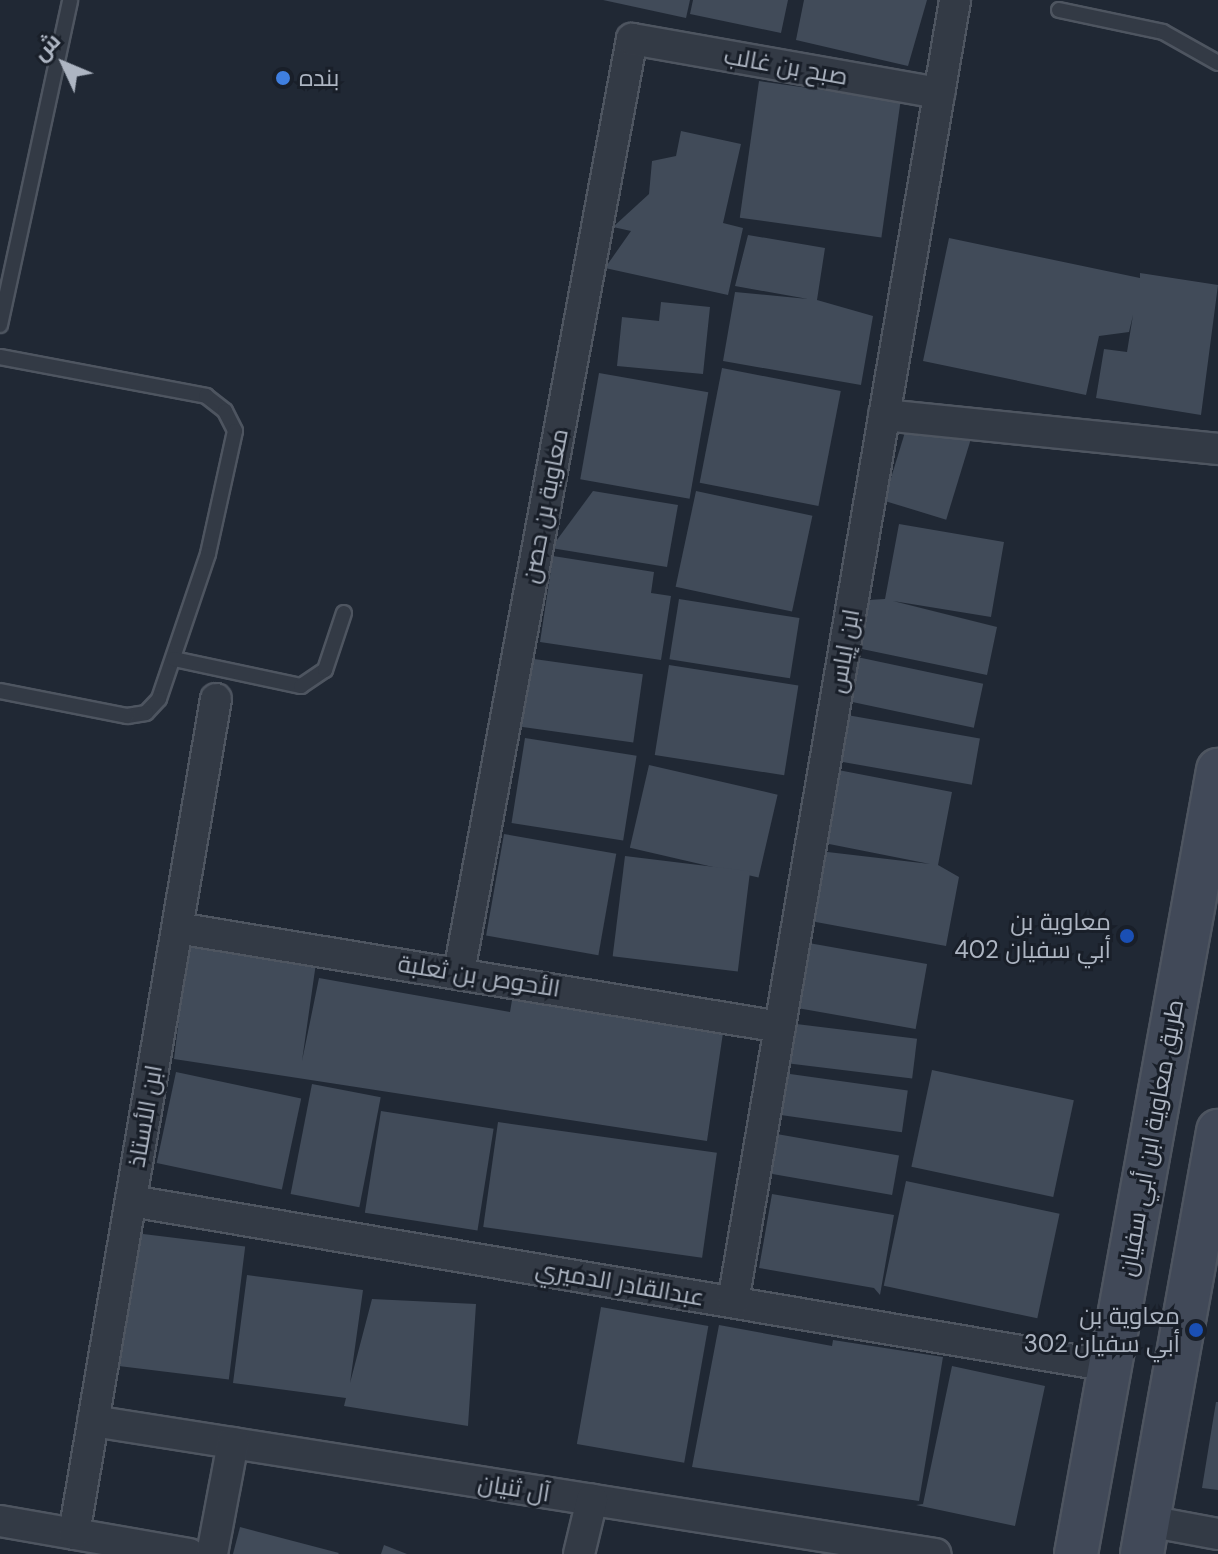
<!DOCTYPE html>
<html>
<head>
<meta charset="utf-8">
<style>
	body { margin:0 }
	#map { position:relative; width:1218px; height:1554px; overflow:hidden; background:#202834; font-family:"DM Sans",Cairo,sans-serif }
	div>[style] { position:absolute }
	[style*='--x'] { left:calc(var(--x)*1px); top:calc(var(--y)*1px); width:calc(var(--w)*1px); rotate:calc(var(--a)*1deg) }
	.building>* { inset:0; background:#414b59; transform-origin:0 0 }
	.roads { filter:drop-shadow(2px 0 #4e5560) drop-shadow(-2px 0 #4e5560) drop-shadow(0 2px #4e5560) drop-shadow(0 -2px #4e5560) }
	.lane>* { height:14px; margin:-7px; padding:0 7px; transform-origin:7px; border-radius:7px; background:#333a45 }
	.street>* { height:30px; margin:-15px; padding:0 15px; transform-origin:15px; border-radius:15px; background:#333a45 }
	.secondary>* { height:42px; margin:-21px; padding:0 21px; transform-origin:21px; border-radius:21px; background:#414958 }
	.dots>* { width:22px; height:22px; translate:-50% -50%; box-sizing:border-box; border:4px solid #191f29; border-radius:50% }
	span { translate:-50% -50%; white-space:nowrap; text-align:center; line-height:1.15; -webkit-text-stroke:6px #191f29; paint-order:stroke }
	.street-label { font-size:24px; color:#adb5c2 }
	.poi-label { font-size:24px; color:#adb5c2 }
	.left { translate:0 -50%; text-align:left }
	.right { translate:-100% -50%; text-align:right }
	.north { position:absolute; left:24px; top:24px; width:80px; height:80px; -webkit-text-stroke:6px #191f29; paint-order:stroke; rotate:314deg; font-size:22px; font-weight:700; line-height:32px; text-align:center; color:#adb5c2 }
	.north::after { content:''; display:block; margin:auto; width:28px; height:36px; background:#adb5c2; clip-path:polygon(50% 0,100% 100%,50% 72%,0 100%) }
</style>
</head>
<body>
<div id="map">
	<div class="building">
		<div style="clip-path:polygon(603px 0,690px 0,686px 18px)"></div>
		<div style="clip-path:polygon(693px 0,788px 0,781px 33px,690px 14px)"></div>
		<div style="clip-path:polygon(804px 0,927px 0,908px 66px,796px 40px)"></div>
		<div style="left:759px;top:81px;width:143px;height:138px;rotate:8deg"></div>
		<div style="clip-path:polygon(681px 131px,741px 144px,723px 223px,743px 228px,728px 295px,605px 268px,631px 231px,613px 227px,649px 194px,652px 161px,676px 156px)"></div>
		<div style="clip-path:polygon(748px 235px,825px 248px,817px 300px,873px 316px,861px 385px,723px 361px,735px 292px,808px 299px,735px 286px)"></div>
		<div style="clip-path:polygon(949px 238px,1140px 278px,1140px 273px,1218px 285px,1201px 415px,1096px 398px,1104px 349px,1127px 352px,1133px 315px,1129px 332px,1099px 336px,1086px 395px,923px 361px)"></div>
		<div style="clip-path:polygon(661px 302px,710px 307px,703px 374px,617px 366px,622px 317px,659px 321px)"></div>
		<div style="left:722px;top:368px;width:121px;height:117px;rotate:11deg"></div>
		<div style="left:599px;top:373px;width:111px;height:108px;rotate:10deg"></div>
		<div style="left:913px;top:406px;width:65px;height:99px;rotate:17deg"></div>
		<div style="clip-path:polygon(593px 491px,678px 505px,667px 567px,551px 548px)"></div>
		<div style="left:696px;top:491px;width:119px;height:98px;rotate:12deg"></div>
		<div style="clip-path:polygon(899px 524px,1004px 542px,991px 617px,893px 601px,997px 627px,987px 675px,857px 648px,868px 600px,885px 599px)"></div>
		<div style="clip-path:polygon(553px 556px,654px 572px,651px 593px,671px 596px,661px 660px,540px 642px)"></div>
		<div style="left:679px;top:599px;width:122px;height:61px;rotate:9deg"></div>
		<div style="left:857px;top:657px;width:129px;height:45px;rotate:12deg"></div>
		<div style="left:527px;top:658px;width:117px;height:69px;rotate:8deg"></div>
		<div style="left:669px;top:665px;width:131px;height:91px;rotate:9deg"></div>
		<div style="left:847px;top:715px;width:135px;height:47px;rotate:10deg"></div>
		<div style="left:525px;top:738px;width:113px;height:86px;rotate:9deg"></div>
		<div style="left:649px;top:765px;width:132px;height:85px;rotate:13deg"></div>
		<div style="clip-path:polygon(833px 769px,952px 792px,938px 865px,959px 877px,946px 946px,805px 920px,819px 851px,930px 864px,819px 842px)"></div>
		<div style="left:504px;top:834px;width:114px;height:103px;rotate:10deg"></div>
		<div style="left:625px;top:856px;width:126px;height:101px;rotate:7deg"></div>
		<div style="clip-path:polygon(189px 937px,317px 956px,302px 1061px,319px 978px,510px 1012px,513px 994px,724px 1026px,707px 1141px,174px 1059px)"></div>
		<div style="left:803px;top:942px;width:126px;height:66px;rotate:10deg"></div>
		<div style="left:788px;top:1023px;width:130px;height:40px;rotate:7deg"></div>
		<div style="left:932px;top:1070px;width:145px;height:99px;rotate:12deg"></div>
		<div style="left:176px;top:1072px;width:128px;height:93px;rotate:12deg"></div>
		<div style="left:783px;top:1073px;width:126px;height:42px;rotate:8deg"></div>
		<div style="left:312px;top:1084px;width:70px;height:112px;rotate:11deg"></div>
		<div style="left:381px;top:1111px;width:114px;height:103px;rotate:9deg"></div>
		<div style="left:498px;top:1122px;width:221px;height:106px;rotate:8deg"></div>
		<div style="left:771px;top:1133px;width:130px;height:40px;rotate:10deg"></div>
		<div style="left:906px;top:1181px;width:157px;height:107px;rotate:12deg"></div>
		<div style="clip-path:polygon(772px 1194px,894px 1215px,880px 1295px,874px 1288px,759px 1268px)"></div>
		<div style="left:135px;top:1233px;width:111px;height:134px;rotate:7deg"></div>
		<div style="clip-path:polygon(247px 1275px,363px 1290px,350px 1383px,372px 1299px,476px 1304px,468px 1426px,344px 1406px,346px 1398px,233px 1383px)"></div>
		<div style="left:601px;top:1307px;width:109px;height:139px;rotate:10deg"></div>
		<div style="clip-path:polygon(719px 1325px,832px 1346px,833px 1340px,943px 1357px,919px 1501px,692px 1467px)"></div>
		<div style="clip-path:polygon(952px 1366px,1045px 1386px,1015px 1526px,916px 1505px,923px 1504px)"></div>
		<div style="clip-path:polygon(1216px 1402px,1218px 1402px,1218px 1490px,1202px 1488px)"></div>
		<div style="clip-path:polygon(240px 1527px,339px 1553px,338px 1554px,233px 1554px)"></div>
		<div style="clip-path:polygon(384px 1545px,407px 1554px,381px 1554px)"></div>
	</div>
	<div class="roads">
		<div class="lane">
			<div style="--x:1059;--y:10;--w:106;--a:11.9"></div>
			<div style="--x:1163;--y:32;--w:63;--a:29.4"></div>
			<div style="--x:0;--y:325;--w:332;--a:-77.8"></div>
			<div style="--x:0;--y:357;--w:210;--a:10.7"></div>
			<div style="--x:206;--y:396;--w:24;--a:38"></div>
			<div style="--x:225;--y:411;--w:22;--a:63"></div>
			<div style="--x:235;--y:431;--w:126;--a:102.4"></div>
			<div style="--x:208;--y:554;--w:153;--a:108.7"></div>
			<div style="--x:159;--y:699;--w:19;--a:133"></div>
			<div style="--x:146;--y:713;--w:19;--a:171"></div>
			<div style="--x:127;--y:716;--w:129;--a:-168.9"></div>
			<div style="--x:174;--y:659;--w:130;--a:12"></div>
			<div style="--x:301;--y:686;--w:29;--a:-34"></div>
			<div style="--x:325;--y:670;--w:60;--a:-71.6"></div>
		</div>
		<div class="street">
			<div style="--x:884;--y:415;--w:336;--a:5.8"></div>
			<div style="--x:177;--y:928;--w:611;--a:9.32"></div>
			<div style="--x:459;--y:972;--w:949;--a:-79.5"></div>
			<div style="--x:632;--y:39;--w:312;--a:10"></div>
			<div style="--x:131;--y:1201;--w:993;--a:9.57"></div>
			<div style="--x:733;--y:1302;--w:1321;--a:-80.32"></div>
			<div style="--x:93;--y:1421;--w:853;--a:8.97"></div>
			<div style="--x:0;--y:1521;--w:192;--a:9.9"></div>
			<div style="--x:1148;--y:1521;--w:71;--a:10.5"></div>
			<div style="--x:74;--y:1534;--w:847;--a:-80.35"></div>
			<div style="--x:212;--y:1554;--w:113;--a:-79.3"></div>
			<div style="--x:579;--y:1554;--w:56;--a:-76.5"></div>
		</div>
		<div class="secondary">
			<div style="--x:1076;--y:1554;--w:797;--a:-79.73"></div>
			<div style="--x:1142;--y:1554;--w:430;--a:-79.8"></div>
		</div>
	</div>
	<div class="dots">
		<div style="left:283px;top:78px;background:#3f7fe0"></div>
		<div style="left:1127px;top:936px;background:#1a4fb4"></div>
		<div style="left:1196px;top:1330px;background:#1a4fb4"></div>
	</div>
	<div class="street-label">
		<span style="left:786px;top:66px;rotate:10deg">صبح بن غالب</span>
		<span style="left:545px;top:506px;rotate:-79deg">معاوية بن حصن</span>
		<span style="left:844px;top:651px;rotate:-80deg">ابن إياس</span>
		<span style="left:479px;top:976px;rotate:9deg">الأحوص بن ثعلبة</span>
		<span style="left:145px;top:1116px;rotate:-80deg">ابن الأستاذ</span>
		<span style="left:1151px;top:1138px;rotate:-80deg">طريق معاوية ابن أبي سفيان</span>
		<span style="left:620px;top:1283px;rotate:10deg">عبدالقادر الدميري</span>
		<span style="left:514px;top:1488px;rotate:9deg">آل ثنيان</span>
	</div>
	<div class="poi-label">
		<span class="left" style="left:299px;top:78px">بنده</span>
		<span class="right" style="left:1111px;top:936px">معاوية بن<br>أبي سفيان 402</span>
		<span class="right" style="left:1180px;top:1330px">معاوية بن<br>أبي سفيان 302</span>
	</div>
	<div class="north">ش</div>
</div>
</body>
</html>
